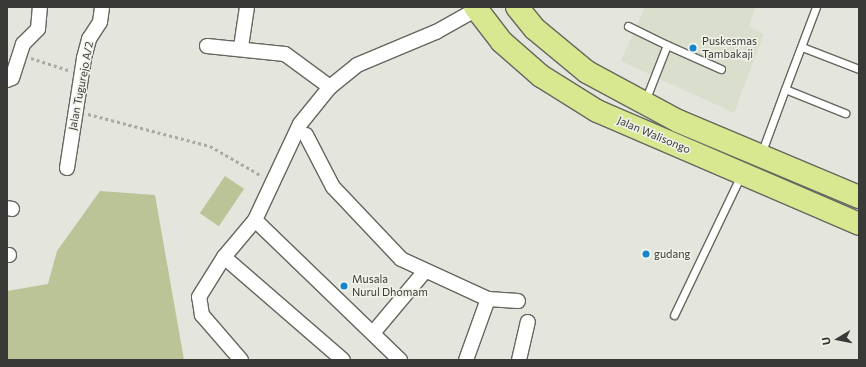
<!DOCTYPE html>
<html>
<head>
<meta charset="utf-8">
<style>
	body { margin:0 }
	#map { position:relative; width:866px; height:367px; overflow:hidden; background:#e4e6dd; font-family:Commissioner,sans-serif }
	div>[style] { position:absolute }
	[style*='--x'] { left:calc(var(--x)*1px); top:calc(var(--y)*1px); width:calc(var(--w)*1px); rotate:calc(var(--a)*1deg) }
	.built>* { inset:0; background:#dadecd }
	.green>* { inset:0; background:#bac497; transform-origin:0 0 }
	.path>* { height:2.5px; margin-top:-1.25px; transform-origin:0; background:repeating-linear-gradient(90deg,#aaaba4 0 3px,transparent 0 6px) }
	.roads { filter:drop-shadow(1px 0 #65675f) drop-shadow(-1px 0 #65675f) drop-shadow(0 1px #65675f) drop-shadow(0 -1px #65675f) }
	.service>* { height:7px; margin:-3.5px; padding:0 3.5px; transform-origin:3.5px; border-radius:3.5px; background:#fff }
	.minor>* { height:14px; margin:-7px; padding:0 7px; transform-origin:7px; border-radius:7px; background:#fff }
	.trunk>* { height:22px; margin:-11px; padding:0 11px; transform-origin:11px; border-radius:11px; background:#d7e890 }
	.dots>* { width:11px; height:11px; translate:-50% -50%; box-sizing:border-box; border:2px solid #f1f3ea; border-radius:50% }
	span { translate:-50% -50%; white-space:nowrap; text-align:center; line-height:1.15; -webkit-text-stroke:3px #f1f3ea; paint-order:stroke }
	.poi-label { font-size:11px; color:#393a37 }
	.left { translate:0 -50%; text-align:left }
	.street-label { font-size:11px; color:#393a37 }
	.frame { position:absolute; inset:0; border:8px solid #393a37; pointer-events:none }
	.north { position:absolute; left:818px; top:319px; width:40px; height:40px; -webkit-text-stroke:3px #f1f3ea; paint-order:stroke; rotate:260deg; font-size:11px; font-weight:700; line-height:16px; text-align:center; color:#393a37 }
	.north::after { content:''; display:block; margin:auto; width:14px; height:18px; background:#393a37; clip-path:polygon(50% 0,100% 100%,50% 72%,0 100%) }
</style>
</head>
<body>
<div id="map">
	<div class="built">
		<div style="clip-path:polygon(645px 7px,755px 7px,749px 27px,764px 34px,734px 113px,621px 61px)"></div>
	</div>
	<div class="green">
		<div style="left:225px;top:176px;width:23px;height:45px;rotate:34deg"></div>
		<div style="clip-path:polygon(100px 191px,155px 195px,184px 360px,7px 360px,7px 291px,48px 284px,57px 251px)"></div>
	</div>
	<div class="path">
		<div style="--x:31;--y:58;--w:39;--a:18"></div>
		<div style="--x:88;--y:114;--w:126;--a:14.7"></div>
		<div style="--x:210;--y:146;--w:60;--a:30"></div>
	</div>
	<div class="roads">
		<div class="service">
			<div style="--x:628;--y:26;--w:43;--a:26"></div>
			<div style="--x:802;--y:47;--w:61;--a:21.1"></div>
			<div style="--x:785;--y:89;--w:88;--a:-69.3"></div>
			<div style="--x:645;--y:101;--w:60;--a:-68.6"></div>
			<div style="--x:667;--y:45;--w:59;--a:24"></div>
			<div style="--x:761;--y:154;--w:69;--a:-69.7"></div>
			<div style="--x:785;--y:89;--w:65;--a:21.8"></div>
			<div style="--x:674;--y:315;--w:155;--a:-64.4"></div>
		</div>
		<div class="minor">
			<div style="--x:207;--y:46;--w:78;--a:5.9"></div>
			<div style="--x:285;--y:54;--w:56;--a:36.3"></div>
			<div style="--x:241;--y:47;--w:40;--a:-81.5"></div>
			<div style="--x:7;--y:80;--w:5;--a:-22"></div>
			<div style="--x:12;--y:78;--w:36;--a:-72"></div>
			<div style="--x:23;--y:44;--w:21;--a:-45"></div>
			<div style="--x:38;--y:29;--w:22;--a:-85"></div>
			<div style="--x:306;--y:135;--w:59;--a:62.6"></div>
			<div style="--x:333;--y:187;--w:99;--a:46.6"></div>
			<div style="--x:401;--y:259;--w:96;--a:24.7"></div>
			<div style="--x:488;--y:299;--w:30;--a:4"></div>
			<div style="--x:67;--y:168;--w:111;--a:-81.2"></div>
			<div style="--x:84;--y:58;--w:20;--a:-75"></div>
			<div style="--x:89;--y:39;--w:20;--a:-57"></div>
			<div style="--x:100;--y:22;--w:15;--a:-82"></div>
			<div style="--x:7;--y:208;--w:5;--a:11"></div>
			<div style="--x:255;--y:220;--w:202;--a:44"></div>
			<div style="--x:7;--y:255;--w:2;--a:0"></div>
			<div style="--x:224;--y:257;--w:157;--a:40.9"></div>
			<div style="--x:373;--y:333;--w:81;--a:-50"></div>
			<div style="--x:241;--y:360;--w:60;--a:-130.9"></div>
			<div style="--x:202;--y:315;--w:18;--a:-99"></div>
			<div style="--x:199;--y:297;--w:47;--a:-58"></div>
			<div style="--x:224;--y:257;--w:48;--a:-50"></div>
			<div style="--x:255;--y:220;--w:106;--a:-64.9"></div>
			<div style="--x:300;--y:124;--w:48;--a:-51"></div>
			<div style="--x:330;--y:87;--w:35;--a:-39"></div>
			<div style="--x:357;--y:65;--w:86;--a:-22.7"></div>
			<div style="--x:436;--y:32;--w:47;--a:-29.3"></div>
			<div style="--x:466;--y:360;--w:65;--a:-70.2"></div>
			<div style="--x:519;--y:360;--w:39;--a:-77"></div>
		</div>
		<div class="trunk">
			<div style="--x:475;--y:7;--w:44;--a:52.4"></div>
			<div style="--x:502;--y:42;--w:52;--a:41.1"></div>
			<div style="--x:541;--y:76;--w:66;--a:32"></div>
			<div style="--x:597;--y:111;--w:285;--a:23.3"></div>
			<div style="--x:517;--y:7;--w:28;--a:51"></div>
			<div style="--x:535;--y:29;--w:67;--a:39.6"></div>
			<div style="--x:587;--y:72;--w:103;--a:28.3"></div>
			<div style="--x:678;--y:121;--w:196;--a:22.8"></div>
		</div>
	</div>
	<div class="dots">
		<div style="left:693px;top:48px;background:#1585ce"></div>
		<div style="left:646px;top:254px;background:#1585ce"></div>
		<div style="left:344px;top:286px;background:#1585ce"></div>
	</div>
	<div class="poi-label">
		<span class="left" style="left:702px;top:48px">Puskesmas<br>Tambakaji</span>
		<span class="left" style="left:654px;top:254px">gudang</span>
		<span class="left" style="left:352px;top:286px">Musala<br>Nurul Dhomam</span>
	</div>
	<div class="street-label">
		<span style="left:81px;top:86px;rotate:-79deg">Jalan Tugurejo A/2</span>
		<span style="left:654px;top:135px;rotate:23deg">Jalan Walisongo</span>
	</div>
	<div class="frame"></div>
	<div class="north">U</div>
</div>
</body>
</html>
